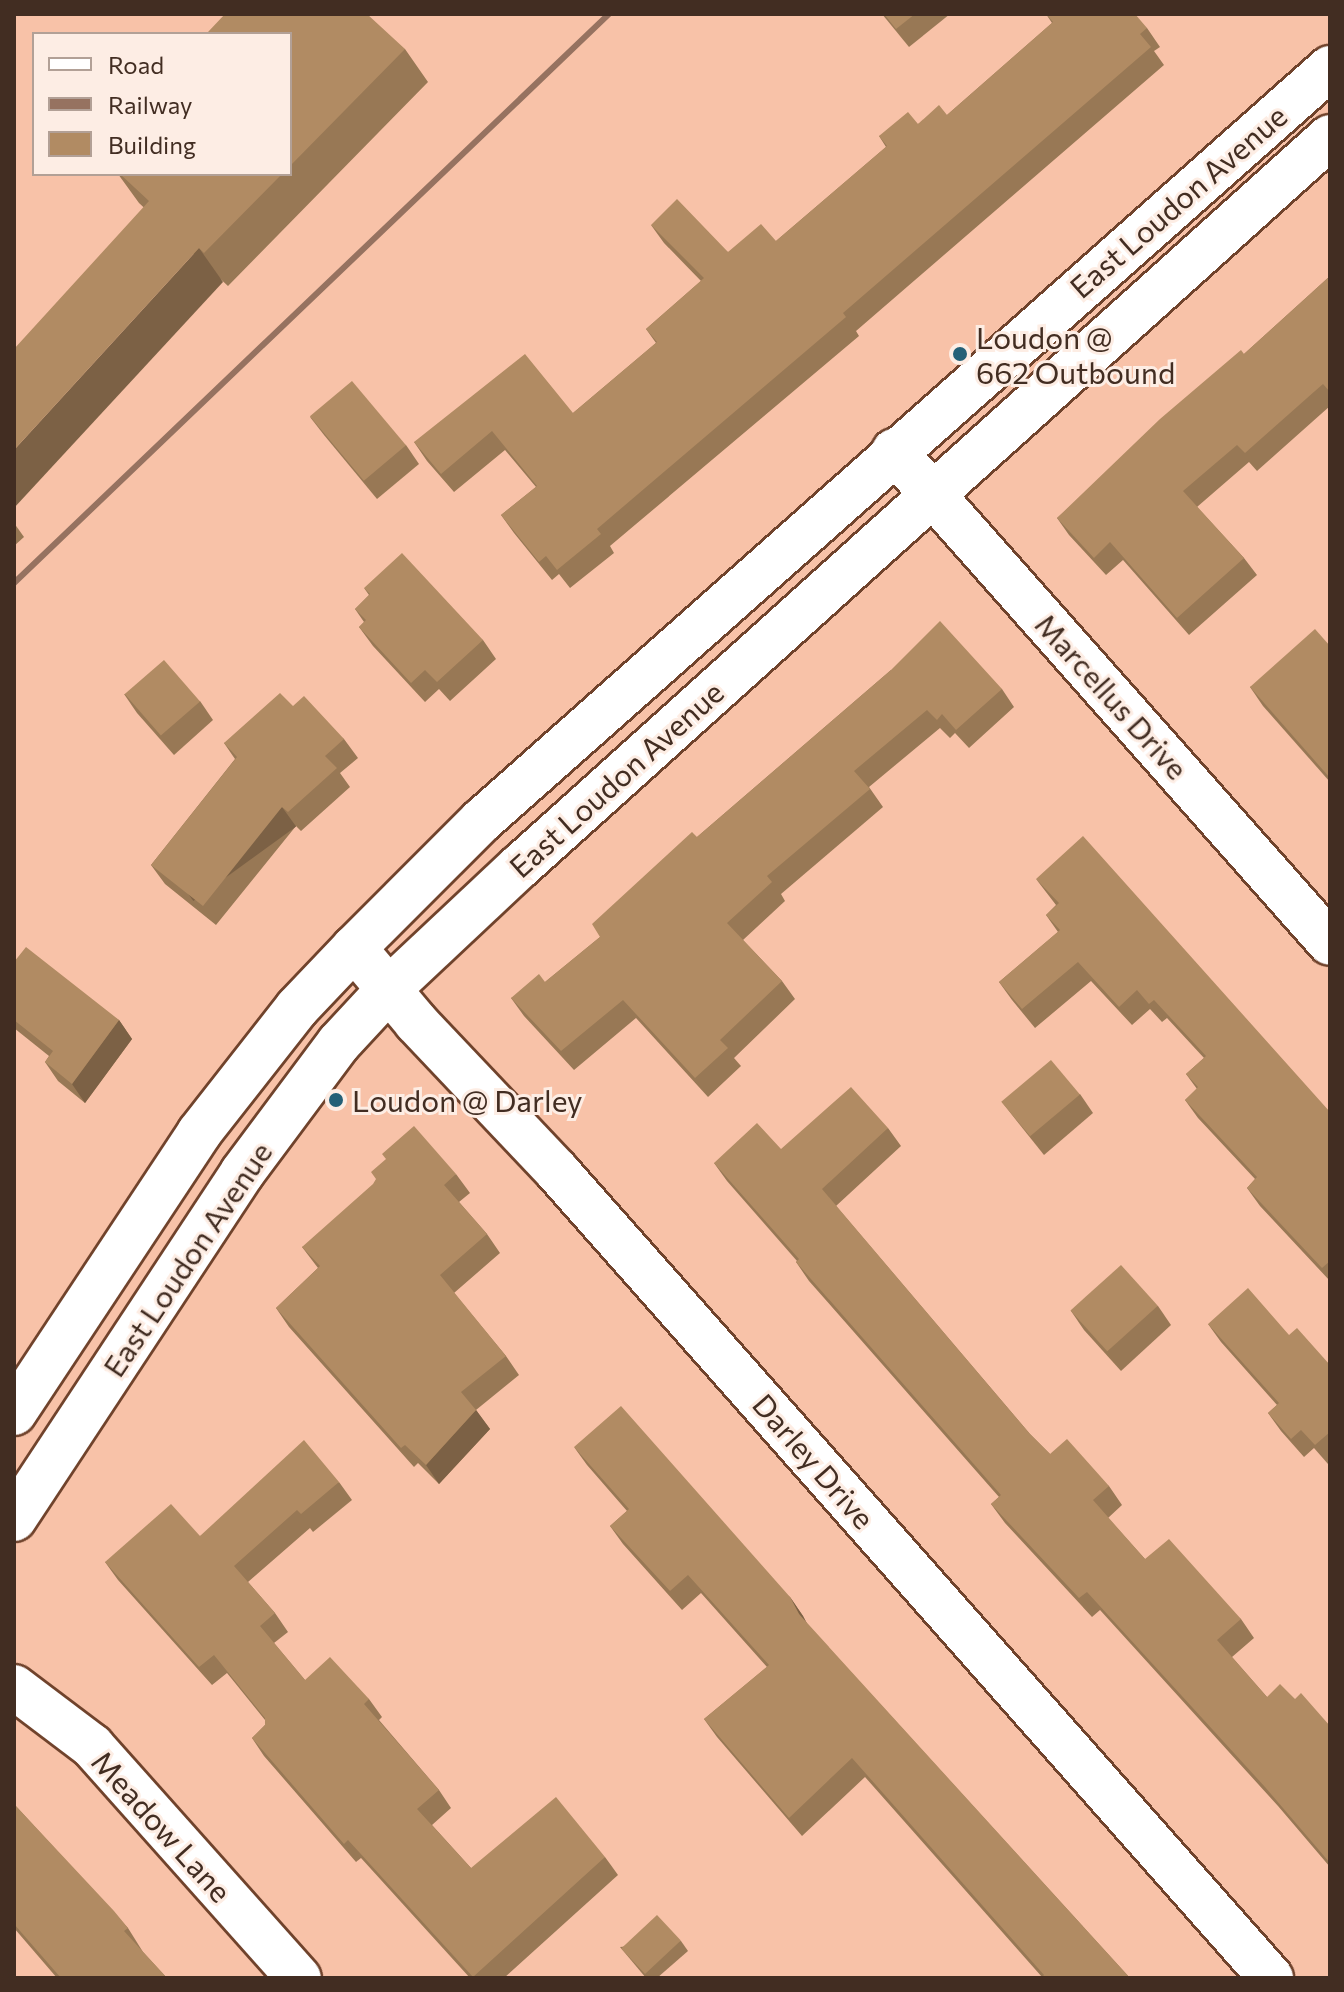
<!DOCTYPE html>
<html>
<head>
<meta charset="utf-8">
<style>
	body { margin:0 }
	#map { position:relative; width:1344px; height:1992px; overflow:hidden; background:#f8c2a8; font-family:Commissioner,sans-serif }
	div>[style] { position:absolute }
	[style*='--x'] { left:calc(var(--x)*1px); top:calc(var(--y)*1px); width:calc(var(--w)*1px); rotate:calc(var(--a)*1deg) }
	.roads { filter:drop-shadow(2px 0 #70432c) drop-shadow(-2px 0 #70432c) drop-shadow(0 2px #70432c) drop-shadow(0 -2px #70432c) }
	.minor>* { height:44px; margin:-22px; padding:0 22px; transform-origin:22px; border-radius:22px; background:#fff }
	.major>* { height:44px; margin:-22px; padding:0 22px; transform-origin:22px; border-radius:22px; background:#fff }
	.rail>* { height:6px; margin:-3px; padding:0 3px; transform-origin:3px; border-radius:3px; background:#967260 }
	.wall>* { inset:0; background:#987855 }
	.shaded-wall>* { inset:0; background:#7c6145; transform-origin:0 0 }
	.building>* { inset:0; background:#b18b63; transform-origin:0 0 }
	.dots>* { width:22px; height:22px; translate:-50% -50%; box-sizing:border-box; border:4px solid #fdede4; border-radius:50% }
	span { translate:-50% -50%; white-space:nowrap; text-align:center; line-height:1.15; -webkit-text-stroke:6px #fdede4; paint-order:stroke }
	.street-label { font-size:30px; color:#422d22 }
	.poi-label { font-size:30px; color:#422d22 }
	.left { translate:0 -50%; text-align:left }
	.frame { position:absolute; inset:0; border:16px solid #422d22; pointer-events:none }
	.legend { position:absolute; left:32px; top:32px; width:260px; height:144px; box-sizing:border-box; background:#fdede4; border:2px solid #b2a096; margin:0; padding:10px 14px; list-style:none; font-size:24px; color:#422d22 }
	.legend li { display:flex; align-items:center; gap:16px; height:40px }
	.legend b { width:40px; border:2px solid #b2a096 }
</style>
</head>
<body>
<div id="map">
	<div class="roads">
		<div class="minor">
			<div style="--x:894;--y:451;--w:657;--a:48.45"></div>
			<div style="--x:354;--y:948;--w:97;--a:50"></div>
			<div style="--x:416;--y:1022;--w:204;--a:46.6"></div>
			<div style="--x:556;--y:1170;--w:1079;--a:48.49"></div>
			<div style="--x:14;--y:1687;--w:98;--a:37.1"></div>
			<div style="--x:92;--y:1746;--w:311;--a:48.3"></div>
		</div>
		<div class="major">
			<div style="--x:14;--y:1413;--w:336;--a:-56.5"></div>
			<div style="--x:199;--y:1133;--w:159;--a:-51.9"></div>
			<div style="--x:297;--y:1008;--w:83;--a:-46.5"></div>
			<div style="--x:354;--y:948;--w:180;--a:-45"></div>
			<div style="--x:481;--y:821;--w:1135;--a:-41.57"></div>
			<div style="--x:14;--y:1519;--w:414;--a:-56.6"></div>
			<div style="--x:242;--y:1173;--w:162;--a:-53.3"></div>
			<div style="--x:339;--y:1043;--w:75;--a:-47.2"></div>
			<div style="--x:390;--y:988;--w:177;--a:-43.2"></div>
			<div style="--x:519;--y:867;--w:1091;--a:-41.99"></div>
		</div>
	</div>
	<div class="rail">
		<div style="--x:14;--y:583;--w:823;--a:-43.72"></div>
	</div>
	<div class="wall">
		<div style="clip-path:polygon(882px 14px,950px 14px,909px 47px)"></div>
		<div style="clip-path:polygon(1046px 14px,1147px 28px,1160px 47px,1154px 51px,1164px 65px,856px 331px,859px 336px,610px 546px,614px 553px,570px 588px,559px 574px,552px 580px,514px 533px,501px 515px,536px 487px,505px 450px,454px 492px,427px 461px,414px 442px,573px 413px,656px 343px,646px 329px,701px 281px,664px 243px,651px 225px,728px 252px,776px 241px,886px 147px,879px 136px,947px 115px,1052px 23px)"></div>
		<div style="clip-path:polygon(290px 34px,405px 49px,428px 82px,228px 286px,139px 203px,118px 174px,290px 174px)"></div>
		<div style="clip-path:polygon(1330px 276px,1330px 406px,1257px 471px,1249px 462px,1197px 507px,1244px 558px,1257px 575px,1189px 635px,1123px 560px,1106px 575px,1069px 535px,1057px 518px,1244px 354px)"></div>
		<div style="clip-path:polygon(310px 417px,406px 445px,419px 464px,377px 499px,324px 435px)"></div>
		<div style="clip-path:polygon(14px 523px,24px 537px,14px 546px)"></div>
		<div style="clip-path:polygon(364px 588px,483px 640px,496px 659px,450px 701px,439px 689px,425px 702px,373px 646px,359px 627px,364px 622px,355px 609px,369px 595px)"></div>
		<div style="clip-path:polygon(1330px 646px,1330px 782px,1263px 706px,1250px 687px)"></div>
		<div style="clip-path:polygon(891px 670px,1002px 689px,1014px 707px,969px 748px,955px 733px,950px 738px,940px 728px,869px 787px,883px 807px,781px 894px,785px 901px,743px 940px,782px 981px,795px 999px,734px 1058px,741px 1066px,708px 1097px,636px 1018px,574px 1070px,524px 1016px,511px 998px,545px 982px,600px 937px,697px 837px)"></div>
		<div style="clip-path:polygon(124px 694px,200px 701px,213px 720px,174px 755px,137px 713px)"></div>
		<div style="clip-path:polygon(293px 706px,344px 739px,358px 758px,340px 773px,350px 787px,301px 831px,296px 826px,216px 925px,165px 884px,151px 865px,235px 759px,224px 743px)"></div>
		<div style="clip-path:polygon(1036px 879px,1330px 1112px,1330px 1281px,1260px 1206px,1247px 1188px,1255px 1179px,1198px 1118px,1185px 1100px,1197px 1089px,1186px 1074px,1204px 1058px,1167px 1018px,1162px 1022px,1150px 1009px,1132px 1025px,1091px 981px,1035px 1028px,1012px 1000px,999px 982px,1058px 932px,1046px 915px,1056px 905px)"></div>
		<div style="clip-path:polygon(14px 962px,119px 1020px,132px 1039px,85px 1103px,58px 1081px,45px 1062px,49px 1056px,14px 1028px)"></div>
		<div style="clip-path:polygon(1080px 1094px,1093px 1113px,1044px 1155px,1016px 1120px,1002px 1102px)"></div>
		<div style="clip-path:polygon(888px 1128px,901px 1146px,836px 1206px,1030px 1434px,1050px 1454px,1109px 1486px,1122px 1505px,1108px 1518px,1145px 1559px,1241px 1619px,1254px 1638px,1232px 1657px,1267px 1697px,1295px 1699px,1330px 1726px,1330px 1867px,1278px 1806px,1100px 1610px,1092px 1617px,1005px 1523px,991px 1504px,999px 1497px,809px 1281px,796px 1262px,797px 1261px,727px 1181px,714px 1163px)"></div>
		<div style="clip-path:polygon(456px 1174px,470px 1193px,459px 1202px,487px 1234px,500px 1253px,454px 1293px,506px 1356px,519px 1375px,476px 1410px,490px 1429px,439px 1484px,418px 1463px,414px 1467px,289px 1327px,276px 1308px,318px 1268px,302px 1247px)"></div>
		<div style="clip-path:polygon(1158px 1306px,1171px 1325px,1121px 1371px,1084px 1330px,1071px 1311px)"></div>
		<div style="clip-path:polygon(1208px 1324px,1289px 1335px,1330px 1365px,1330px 1462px,1328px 1464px,1314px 1448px,1304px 1457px,1281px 1431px,1268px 1413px,1277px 1405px,1221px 1342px)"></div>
		<div style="clip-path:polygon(574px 1447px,790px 1597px,803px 1616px,807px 1624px,1130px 1978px,1042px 1977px,865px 1777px,802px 1836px,717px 1737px,704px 1719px,767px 1667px,701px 1593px,682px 1610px,623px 1544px,610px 1526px,627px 1511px,587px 1465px)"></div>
		<div style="clip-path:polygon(339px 1482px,352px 1500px,313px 1532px,310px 1528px,248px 1582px,275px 1613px,288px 1632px,274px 1643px,305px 1680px,369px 1699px,382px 1717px,379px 1720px,439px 1790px,451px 1808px,432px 1825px,471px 1868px,605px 1857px,618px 1875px,504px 1978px,470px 1978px,361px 1858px,356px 1862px,264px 1756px,252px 1738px,265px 1725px,265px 1720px,227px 1673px,212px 1685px,118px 1580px,105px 1562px,200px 1536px)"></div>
		<div style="clip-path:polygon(14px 1804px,128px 1928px,143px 1952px,167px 1978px,57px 1978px,14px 1928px)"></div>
		<div style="clip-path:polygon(681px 1941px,688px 1951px,657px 1978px,646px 1978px,620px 1947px)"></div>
	</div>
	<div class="shaded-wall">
		<div style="clip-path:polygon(199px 248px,223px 282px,14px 508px,14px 450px)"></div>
		<div style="left:282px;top:807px;width:24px;height:127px;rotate:54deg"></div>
		<div style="clip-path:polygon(119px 1020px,132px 1039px,85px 1103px,72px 1084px)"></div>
		<div style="clip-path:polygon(476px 1410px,490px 1429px,439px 1484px,426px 1465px)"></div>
		<div style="clip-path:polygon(790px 1597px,803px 1616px,812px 1633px,799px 1614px)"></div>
	</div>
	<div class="building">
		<div style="clip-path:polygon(225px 14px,367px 14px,405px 49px,290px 166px,290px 34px,210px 34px,208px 32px)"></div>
		<div style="clip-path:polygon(884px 14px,915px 14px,896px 29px)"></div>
		<div style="clip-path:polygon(1046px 14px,1135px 14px,1147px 28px,1140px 34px,1151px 47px,843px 313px,846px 317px,597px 529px,601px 534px,557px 570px,546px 556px,539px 562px,501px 515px,537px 486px,492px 431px,441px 474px,414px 442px,525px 354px,573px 413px,657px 342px,646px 329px,704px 278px,651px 225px,677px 199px,728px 252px,761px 224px,776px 241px,887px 146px,879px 136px,908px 112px,918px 124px,939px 105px,947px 115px,1053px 22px)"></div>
		<div style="clip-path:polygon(120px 174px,282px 174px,204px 253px,199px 248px,14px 450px,14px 349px,149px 201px)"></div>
		<div style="clip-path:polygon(1330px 276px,1330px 392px,1323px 384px,1245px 453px,1237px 445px,1183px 491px,1244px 558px,1177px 618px,1110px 542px,1094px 558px,1057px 518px,1160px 419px,1241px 350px,1244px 354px)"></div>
		<div style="left:352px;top:381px;width:84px;height:55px;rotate:50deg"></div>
		<div style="clip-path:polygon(402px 553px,483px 640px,437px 682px,425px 670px,411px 683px,359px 627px,366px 620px,355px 609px,370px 594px,364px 588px)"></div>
		<div style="clip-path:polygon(940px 621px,1002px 689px,956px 730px,942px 714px,937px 720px,927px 710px,854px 771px,870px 789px,767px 876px,772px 882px,727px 923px,782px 981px,720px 1040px,728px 1048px,695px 1078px,623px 1000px,561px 1051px,511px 998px,539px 974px,545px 982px,600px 937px,592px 924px,692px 832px,697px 837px,891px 670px)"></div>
		<div style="clip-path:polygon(1315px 629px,1330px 646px,1330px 778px,1250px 687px)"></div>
		<div style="left:164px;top:660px;width:55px;height:52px;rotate:49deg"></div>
		<div style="clip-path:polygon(280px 693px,293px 706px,304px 696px,344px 739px,325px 756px,337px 768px,288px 812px,282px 807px,203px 906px,151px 865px,237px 757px,224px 743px)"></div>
		<div style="clip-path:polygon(1083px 836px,1330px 1112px,1330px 1261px,1322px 1268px,1247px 1188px,1257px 1177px,1185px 1100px,1198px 1087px,1186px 1074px,1206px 1056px,1154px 1000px,1149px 1004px,1137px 990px,1119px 1007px,1078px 962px,1022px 1009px,999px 982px,1060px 930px,1046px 915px,1059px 903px,1036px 879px)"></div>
		<div style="clip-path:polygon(26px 947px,119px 1020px,72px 1084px,45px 1062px,53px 1051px,14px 1020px,14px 962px)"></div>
		<div style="left:1051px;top:1060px;width:45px;height:65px;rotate:50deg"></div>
		<div style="clip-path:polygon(851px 1087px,888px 1128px,822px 1189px,1030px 1434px,1050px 1454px,1067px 1439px,1109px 1486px,1093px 1500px,1145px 1559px,1169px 1539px,1241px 1619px,1217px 1640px,1267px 1697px,1280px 1684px,1295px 1699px,1301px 1693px,1330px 1726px,1330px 1863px,1265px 1787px,1087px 1592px,1079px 1598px,991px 1504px,1001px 1495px,796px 1262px,799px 1259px,714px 1163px,757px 1123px,781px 1149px)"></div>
		<div style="clip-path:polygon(414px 1126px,456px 1174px,444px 1185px,487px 1234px,440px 1275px,506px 1356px,461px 1392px,476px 1410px,426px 1465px,405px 1445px,401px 1448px,276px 1308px,320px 1266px,302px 1247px,373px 1184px,376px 1179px,371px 1172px,386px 1159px,382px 1154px)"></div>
		<div style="left:1121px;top:1265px;width:55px;height:68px;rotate:48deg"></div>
		<div style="clip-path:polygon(1248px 1288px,1289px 1335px,1297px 1328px,1330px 1365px,1330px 1432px,1315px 1445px,1301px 1430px,1291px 1439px,1268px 1413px,1279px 1403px,1208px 1324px)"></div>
		<div style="clip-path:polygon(621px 1406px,790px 1597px,799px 1614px,1130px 1978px,1041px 1978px,1044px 1975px,852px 1758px,789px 1818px,704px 1719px,769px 1665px,688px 1575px,670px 1591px,610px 1526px,629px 1509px,574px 1447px)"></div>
		<div style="clip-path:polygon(304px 1440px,339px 1482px,301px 1514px,297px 1510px,234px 1566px,275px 1613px,260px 1626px,305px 1680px,330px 1657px,369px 1699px,364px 1704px,439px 1790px,417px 1809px,471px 1868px,556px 1797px,605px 1857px,473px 1977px,348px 1840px,344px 1844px,252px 1738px,265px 1725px,265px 1718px,214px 1655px,199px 1667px,105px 1562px,171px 1504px,200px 1536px)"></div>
		<div style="clip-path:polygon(14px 1804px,114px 1911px,128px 1928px,124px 1931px,167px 1978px,61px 1978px,14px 1924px)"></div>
		<div style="left:657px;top:1915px;width:35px;height:49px;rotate:47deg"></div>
	</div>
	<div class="dots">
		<div style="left:960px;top:354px;background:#246077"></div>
		<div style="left:336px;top:1100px;background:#246077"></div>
	</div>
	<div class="street-label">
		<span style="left:1178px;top:201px;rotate:-41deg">East Loudon Avenue</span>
		<span style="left:1112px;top:696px;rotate:48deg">Marcellus Drive</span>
		<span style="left:616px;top:779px;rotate:-42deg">East Loudon Avenue</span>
		<span style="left:187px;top:1259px;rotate:-56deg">East Loudon Avenue</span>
		<span style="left:814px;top:1461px;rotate:49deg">Darley Drive</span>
		<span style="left:162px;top:1826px;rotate:48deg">Meadow Lane</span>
	</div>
	<div class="poi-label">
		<span class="left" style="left:976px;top:354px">Loudon @<br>662 Outbound</span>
		<span class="left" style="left:352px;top:1100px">Loudon @ Darley</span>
	</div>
	<div class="frame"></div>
	<ul class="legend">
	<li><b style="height:10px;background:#fff"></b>Road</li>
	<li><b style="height:10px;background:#967260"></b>Railway</li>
	<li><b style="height:22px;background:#b18b63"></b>Building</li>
	</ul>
</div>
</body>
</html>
